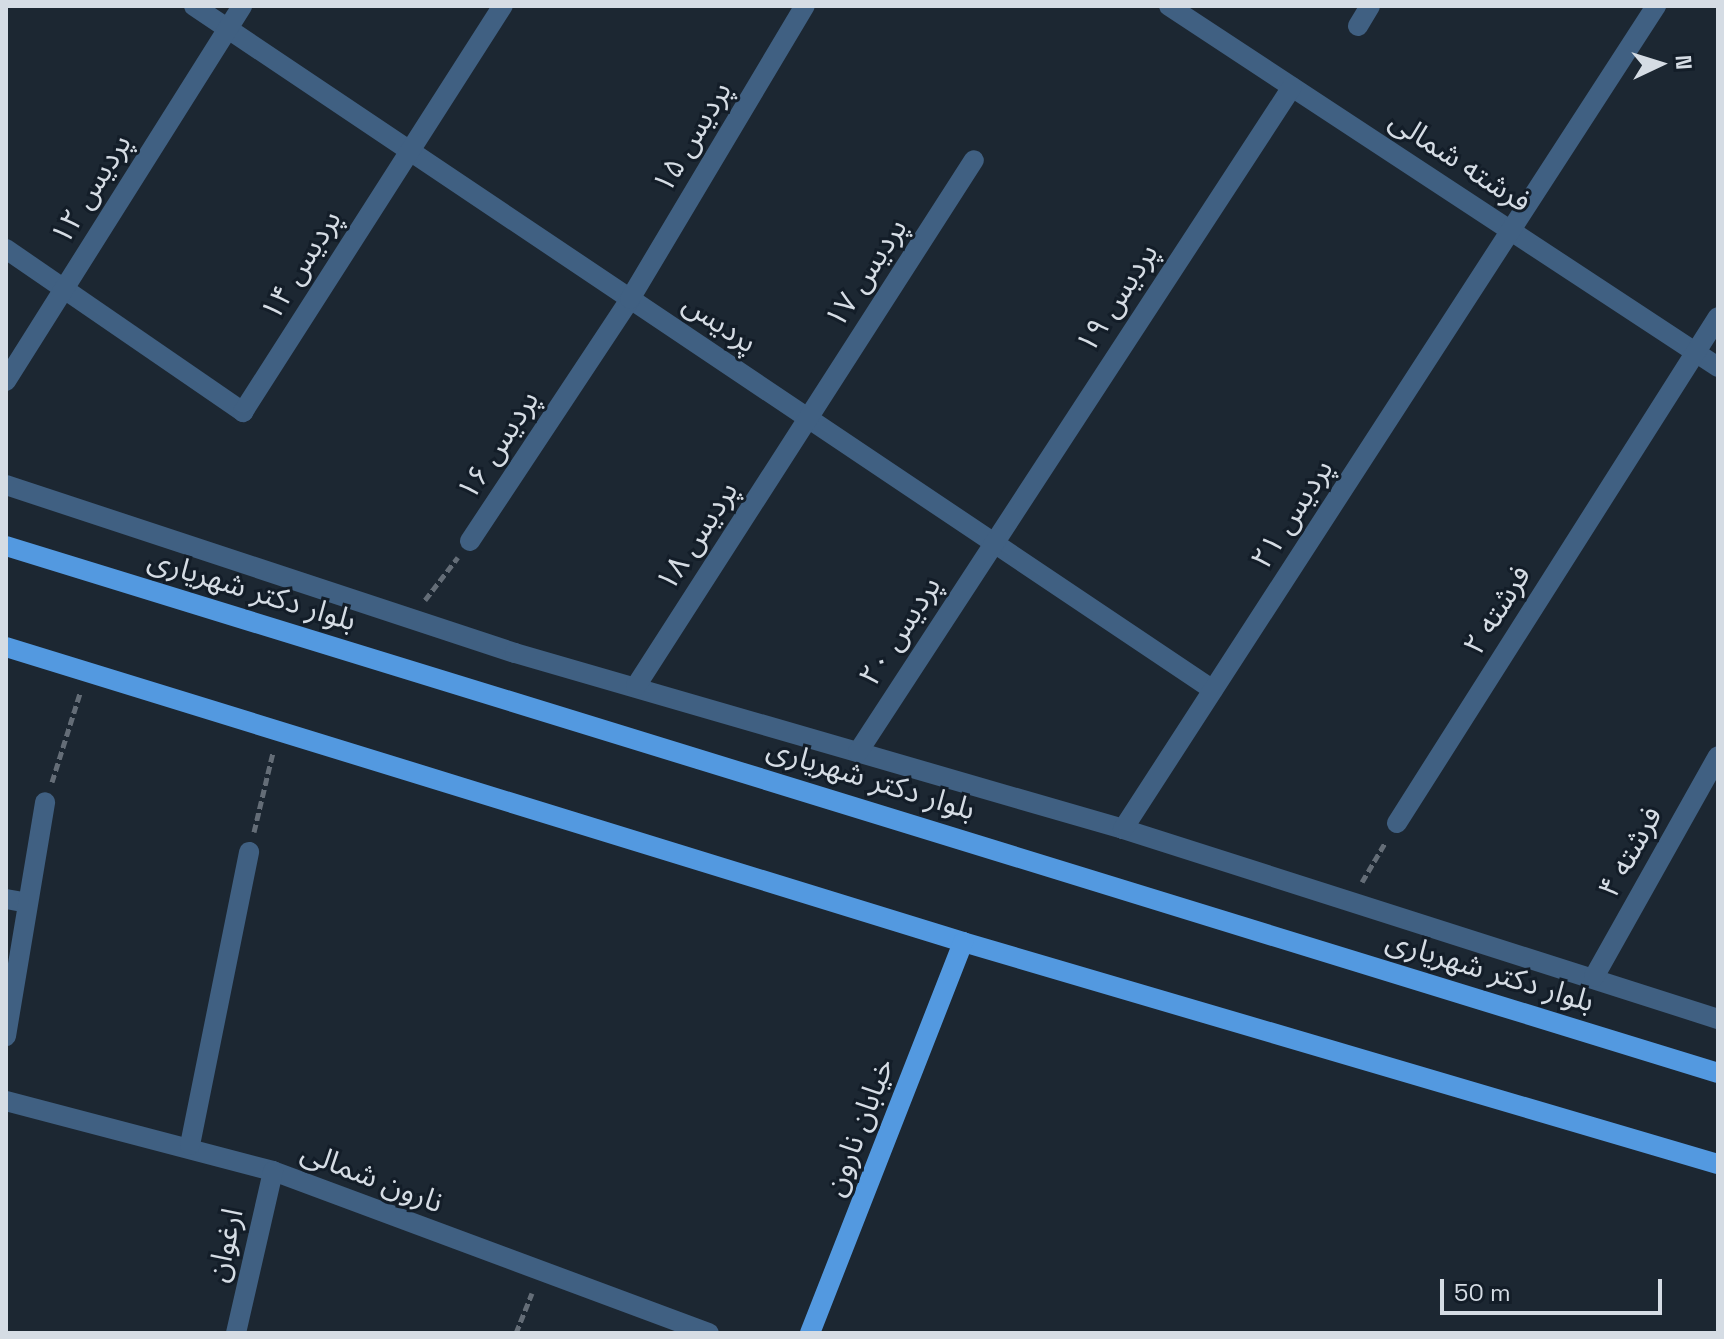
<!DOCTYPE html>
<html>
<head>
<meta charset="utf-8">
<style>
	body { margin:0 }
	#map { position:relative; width:1724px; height:1339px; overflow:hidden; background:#1c2732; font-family:"Space Grotesk","Noto Sans Arabic",sans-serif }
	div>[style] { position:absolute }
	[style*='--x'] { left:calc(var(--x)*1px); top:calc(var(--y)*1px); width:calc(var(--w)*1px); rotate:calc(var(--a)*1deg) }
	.path>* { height:5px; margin-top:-2.5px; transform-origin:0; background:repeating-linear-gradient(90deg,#646d77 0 8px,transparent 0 12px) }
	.minor>* { height:20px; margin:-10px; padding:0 10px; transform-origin:10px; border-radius:10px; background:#406082 }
	.major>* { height:20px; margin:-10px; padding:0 10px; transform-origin:10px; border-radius:10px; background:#5399e0 }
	span { translate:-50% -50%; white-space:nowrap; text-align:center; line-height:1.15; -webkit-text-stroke:6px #131d28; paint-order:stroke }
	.street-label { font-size:30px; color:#d5dce4 }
	.frame { position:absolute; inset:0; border:8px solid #d5dce4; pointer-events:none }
	.north { position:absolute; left:1620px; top:24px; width:80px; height:80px; -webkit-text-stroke:6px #131d28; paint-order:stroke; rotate:86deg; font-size:22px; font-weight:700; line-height:32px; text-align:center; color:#d5dce4 }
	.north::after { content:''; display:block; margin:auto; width:28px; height:36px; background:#d5dce4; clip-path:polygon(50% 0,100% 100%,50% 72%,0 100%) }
	.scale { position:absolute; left:1440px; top:1279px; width:222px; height:36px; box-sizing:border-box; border:4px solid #d5dce4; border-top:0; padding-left:10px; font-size:24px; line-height:28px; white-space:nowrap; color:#d5dce4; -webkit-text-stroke:6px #131d28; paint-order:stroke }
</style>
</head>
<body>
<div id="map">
	<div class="path">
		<div style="--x:425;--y:600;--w:54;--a:-52.5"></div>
		<div style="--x:52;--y:782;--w:93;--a:-72.5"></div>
		<div style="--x:254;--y:832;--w:82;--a:-76.6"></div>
		<div style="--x:1362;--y:882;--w:45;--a:-59.5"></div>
		<div style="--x:516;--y:1333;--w:43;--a:-68.2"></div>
	</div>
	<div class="minor">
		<div style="--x:194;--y:6;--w:1227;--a:33.87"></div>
		<div style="--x:1169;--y:6;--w:657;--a:33.33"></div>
		<div style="--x:1358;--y:26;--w:23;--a:-59"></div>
		<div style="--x:6;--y:249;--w:288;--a:34.5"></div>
		<div style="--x:243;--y:412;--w:482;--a:-57.4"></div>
		<div style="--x:6;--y:381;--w:443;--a:-57.8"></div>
		<div style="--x:6;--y:485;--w:536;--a:18.27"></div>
		<div style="--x:515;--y:653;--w:633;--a:16.14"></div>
		<div style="--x:1123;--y:829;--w:625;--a:17.71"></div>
		<div style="--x:470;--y:541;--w:290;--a:-56.5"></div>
		<div style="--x:630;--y:299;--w:341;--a:-59.2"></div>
		<div style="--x:636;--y:686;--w:625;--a:-57.28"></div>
		<div style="--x:858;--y:752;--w:794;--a:-56.87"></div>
		<div style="--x:1397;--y:823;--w:599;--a:-57.61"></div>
		<div style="--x:1123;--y:829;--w:981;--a:-57.07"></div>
		<div style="--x:6;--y:899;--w:22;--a:10"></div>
		<div style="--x:1594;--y:977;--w:253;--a:-60.7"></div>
		<div style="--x:6;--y:1036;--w:237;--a:-80.5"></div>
		<div style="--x:6;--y:1101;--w:276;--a:14.7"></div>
		<div style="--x:273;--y:1171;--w:465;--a:20.4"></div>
		<div style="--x:190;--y:1145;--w:299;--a:-78.6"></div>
		<div style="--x:236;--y:1333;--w:166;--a:-77.1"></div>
	</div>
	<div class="major">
		<div style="--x:6;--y:546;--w:1791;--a:17.11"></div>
		<div style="--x:6;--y:647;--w:1001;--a:17.13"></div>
		<div style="--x:963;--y:942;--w:787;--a:16.39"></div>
		<div style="--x:810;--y:1333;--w:420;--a:-68.6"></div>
	</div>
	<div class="street-label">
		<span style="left:692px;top:137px;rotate:-59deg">پردیس ۱۵</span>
		<span style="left:1460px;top:161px;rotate:33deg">فرشته شمالی</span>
		<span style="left:91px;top:189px;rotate:-58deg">۱۲ پردیس</span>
		<span style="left:301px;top:265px;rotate:-58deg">۱۴ پردیس</span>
		<span style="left:866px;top:273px;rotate:-57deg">پردیس ۱۷</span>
		<span style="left:1117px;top:298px;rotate:-57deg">پردیس ۱۹</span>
		<span style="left:720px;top:323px;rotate:34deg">پردیس</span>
		<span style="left:498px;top:445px;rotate:-57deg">۱۶ پردیس</span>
		<span style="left:1292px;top:514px;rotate:-57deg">پردیس ۲۱</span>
		<span style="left:697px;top:536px;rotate:-57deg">۱۸ پردیس</span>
		<span style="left:252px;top:590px;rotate:17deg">بلوار دکتر شهریاری</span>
		<span style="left:1497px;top:610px;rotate:-58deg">فرشته ۲</span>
		<span style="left:900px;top:631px;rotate:-57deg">۲۰ پردیس</span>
		<span style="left:871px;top:779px;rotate:17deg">بلوار دکتر شهریاری</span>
		<span style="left:1630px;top:852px;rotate:-61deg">فرشته ۴</span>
		<span style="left:1490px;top:971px;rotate:17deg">بلوار دکتر شهریاری</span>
		<span style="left:859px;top:1127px;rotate:-69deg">خیابان نارون</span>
		<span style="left:372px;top:1177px;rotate:21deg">نارون شمالی</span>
		<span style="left:225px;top:1245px;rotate:-77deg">ارغوان</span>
	</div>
	<div class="frame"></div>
	<div class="north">N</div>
	<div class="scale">50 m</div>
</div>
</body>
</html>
